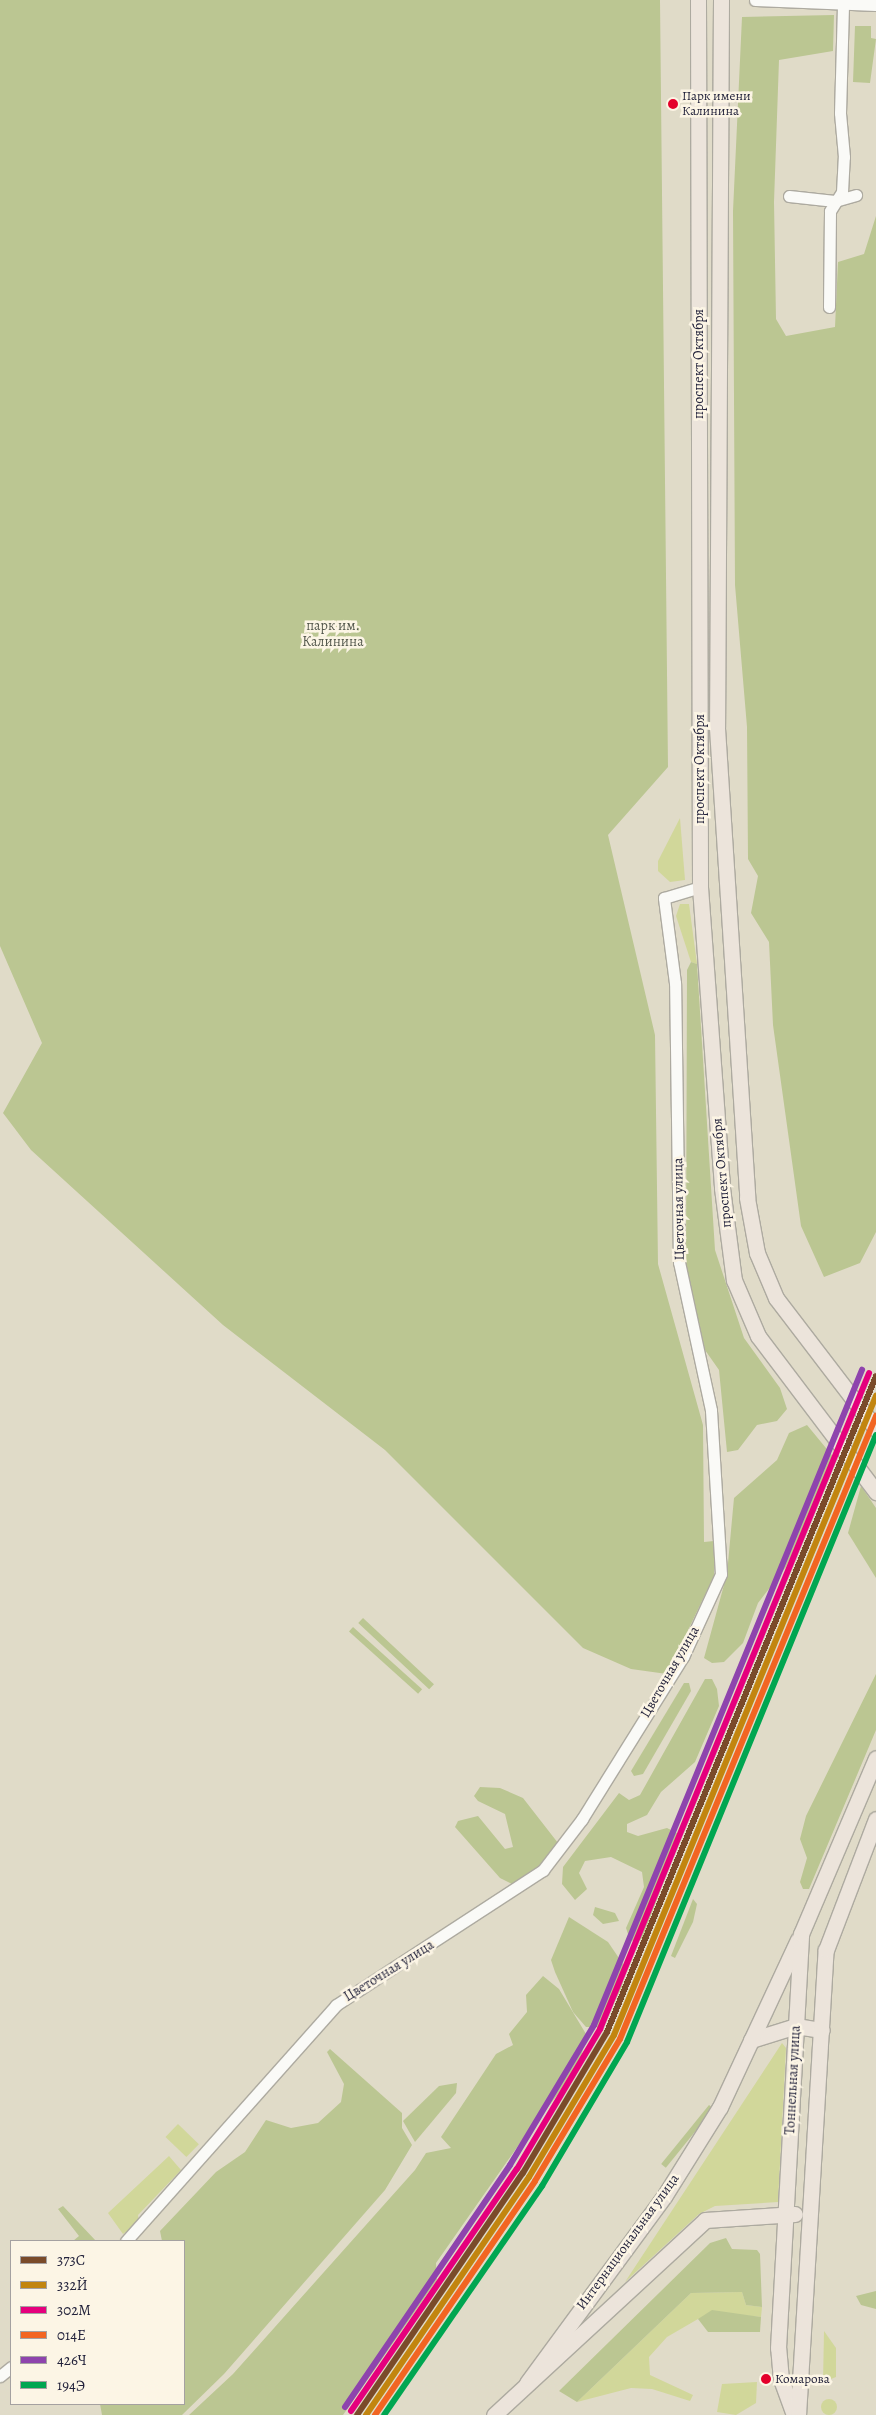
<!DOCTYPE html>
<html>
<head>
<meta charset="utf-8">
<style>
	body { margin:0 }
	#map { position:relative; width:876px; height:2415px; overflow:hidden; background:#e0dbc8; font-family:Alegreya,serif }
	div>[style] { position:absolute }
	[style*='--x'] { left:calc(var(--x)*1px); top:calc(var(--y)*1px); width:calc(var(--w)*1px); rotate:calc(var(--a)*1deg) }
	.green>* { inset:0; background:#d1d79a; transform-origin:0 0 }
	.round { border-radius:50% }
	.forest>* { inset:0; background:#bbc692; transform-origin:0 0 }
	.roads { filter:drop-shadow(1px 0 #adaaa0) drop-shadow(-1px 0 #adaaa0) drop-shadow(0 1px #adaaa0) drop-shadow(0 -1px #adaaa0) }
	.minor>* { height:11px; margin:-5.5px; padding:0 5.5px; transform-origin:5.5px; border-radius:5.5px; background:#fafaf7 }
	.major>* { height:15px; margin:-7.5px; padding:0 7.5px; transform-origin:7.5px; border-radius:7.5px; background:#ece4db }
	.rail-1>* { height:6px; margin:-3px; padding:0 3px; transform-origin:3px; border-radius:3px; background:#7a4b2a }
	.rail-2>* { height:6px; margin:-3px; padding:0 3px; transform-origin:3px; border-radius:3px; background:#c2850f }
	.rail-3>* { height:6px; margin:-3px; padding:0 3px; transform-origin:3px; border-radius:3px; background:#e5007d }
	.rail-4>* { height:6px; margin:-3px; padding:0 3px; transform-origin:3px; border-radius:3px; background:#f26522 }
	.rail-5>* { height:6px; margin:-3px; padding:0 3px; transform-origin:3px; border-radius:3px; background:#8e44ad }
	.rail-6>* { height:6px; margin:-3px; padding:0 3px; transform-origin:3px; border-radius:3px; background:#00a651 }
	.dots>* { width:14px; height:14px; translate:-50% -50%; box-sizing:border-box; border:2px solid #fcf5e5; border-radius:50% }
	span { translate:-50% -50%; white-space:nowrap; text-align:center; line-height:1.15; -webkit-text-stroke:5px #fcf5e5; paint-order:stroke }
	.bus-label { font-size:13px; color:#22223b }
	.left { translate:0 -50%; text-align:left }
	.street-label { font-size:14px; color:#22223b }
	.park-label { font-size:14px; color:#53574c }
	.legend { position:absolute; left:10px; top:2240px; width:175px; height:165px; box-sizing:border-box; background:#fcf5e5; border:1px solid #a5a1a1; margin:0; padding:6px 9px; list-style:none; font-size:15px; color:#22223b }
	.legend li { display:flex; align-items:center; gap:10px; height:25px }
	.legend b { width:25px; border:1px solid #a5a1a1 }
</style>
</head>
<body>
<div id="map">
	<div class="green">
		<div style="clip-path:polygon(680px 818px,685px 880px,670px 882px,658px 871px,658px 861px)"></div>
		<div style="clip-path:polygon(680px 904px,689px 904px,697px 964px,691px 962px,676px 916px)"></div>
		<div style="clip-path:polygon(782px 2043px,786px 2048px,778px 2202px,715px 2206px,699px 2214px,625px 2282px)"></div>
		<div style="left:178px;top:2124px;width:29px;height:18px;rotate:44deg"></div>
		<div style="clip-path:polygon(169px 2156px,181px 2170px,138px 2215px,139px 2222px,123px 2234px,108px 2213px)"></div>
		<div style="clip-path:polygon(742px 2292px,746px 2305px,762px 2307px,761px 2317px,730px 2314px,698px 2319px,667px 2337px,649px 2357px,650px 2375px,693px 2395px,690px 2401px,652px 2389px,631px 2388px,577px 2402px,691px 2293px)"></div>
		<div style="clip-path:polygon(824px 2331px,836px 2348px,836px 2377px,823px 2382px)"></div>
		<div style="clip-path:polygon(757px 2382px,756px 2403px,736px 2415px,717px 2412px,722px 2384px)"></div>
		<div class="round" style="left:821px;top:2399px;width:16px;height:16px"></div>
	</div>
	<div class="forest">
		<div style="clip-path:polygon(0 0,660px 0,668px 767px,608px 835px,655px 1035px,658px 1264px,703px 1425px,704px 1542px,714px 1541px,714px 1576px,667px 1674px,631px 1669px,583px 1648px,385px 1450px,223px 1325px,31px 1150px,3px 1113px,42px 1043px,0 946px)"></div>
		<div style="clip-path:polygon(834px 15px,833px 51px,779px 60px,774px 202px,776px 319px,786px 336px,835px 327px,838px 262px,864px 254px,876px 216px,876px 1232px,860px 1263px,824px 1277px,801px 1226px,773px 1025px,769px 942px,751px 913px,758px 876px,748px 859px,747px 727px,735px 585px,733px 211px,742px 17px)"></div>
		<div style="clip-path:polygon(855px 26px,871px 26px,871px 38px,876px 39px,870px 83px,853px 82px)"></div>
		<div style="clip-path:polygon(691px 962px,697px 964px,715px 1250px,744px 1338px,780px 1388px,787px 1409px,777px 1421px,757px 1425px,738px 1450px,727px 1452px,719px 1370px,705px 1350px,686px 1268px,687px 970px)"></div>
		<div style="clip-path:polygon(807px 1425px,835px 1459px,831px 1473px,786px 1567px,758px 1603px,743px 1643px,724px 1662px,712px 1663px,704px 1658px,727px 1574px,734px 1498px,777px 1460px,789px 1433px)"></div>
		<div style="clip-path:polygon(861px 1486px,876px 1508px,876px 1578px,848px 1533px)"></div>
		<div style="left:363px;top:1618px;width:97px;height:7px;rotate:43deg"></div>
		<div style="left:353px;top:1627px;width:93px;height:6px;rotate:42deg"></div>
		<div style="clip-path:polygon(876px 1674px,876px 1730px,809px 1889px,803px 1889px,800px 1882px,807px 1858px,800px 1839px,806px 1816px)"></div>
		<div style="clip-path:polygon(705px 1679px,712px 1679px,717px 1689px,719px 1706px,695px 1762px,661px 1792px,647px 1815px,627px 1824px,627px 1832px,638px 1836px,667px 1828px,681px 1835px,643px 1937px,638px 1942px,630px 1940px,626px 1928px,644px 1887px,642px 1872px,611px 1857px,585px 1861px,579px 1873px,587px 1889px,575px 1900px,562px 1884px,563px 1867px,619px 1793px,629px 1800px,640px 1795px)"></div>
		<div style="clip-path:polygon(684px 1683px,689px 1683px,691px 1691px,643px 1774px,634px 1776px,631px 1771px)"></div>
		<div style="clip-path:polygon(480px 1787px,500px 1788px,523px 1798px,558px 1843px,537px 1868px,512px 1884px,500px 1878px,455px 1827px,458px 1821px,478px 1816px,505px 1849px,513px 1847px,505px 1814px,478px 1801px,474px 1796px)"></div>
		<div style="clip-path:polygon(693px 1899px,697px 1904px,693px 1922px,675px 1958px,671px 1956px)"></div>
		<div style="clip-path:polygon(595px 1907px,615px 1913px,619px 1921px,603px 1924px,593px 1915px)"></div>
		<div style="clip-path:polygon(569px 1917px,608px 1942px,625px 1967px,622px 1987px,602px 2027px,586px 2027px,573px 2012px,555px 1972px,551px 1960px)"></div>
		<div style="clip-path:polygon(543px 1976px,559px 1989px,586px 2034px,579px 2068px,527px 2133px,436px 2263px,437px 2280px,343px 2415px,189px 2415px,233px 2374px,415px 2170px,426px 2153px,451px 2148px,441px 2137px,496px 2054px,513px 2045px,509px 2034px,527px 2012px,526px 1995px)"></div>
		<div style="clip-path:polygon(330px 2049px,402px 2113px,402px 2128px,412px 2145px,385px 2190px,224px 2374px,182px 2415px,102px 2415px,100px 2404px,184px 2404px,184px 2241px,162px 2241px,160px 2231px,216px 2172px,245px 2152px,266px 2120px,291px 2128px,318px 2123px,341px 2102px,344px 2084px,327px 2052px)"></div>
		<div style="clip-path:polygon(457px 2083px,456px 2093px,415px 2142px,403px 2121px,439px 2086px)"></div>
		<div style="left:709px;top:2105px;width:6px;height:76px;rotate:39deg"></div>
		<div style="clip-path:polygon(63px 2206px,96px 2241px,73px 2241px,79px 2236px,58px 2209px)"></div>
		<div style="clip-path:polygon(726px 2238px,732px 2249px,757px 2250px,760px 2254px,762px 2307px,746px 2305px,742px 2292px,691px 2293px,577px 2402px,559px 2391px,710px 2243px)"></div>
		<div style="clip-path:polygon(876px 2291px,876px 2309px,861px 2305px,856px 2296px)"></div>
		<div style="clip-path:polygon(712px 2310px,761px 2317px,760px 2332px,708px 2332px,698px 2319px)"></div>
	</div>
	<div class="roads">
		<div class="minor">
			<div style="--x:755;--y:0;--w:121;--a:2.4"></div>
			<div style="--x:789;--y:196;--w:46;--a:6.2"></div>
			<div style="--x:835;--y:201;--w:22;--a:-16"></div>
			<div style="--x:829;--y:307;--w:96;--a:-89.4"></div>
			<div style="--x:830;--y:211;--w:22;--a:-58"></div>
			<div style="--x:842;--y:192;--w:35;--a:-87"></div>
			<div style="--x:844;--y:157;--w:44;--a:-95.2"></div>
			<div style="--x:840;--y:113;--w:109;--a:-88.4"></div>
			<div style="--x:126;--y:2241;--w:316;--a:-48.3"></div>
			<div style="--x:336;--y:2005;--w:247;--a:-33.1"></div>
			<div style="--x:543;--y:1870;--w:64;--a:-52.6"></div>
			<div style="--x:582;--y:1819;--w:191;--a:-58.1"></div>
			<div style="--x:683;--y:1657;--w:91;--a:-65.4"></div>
			<div style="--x:721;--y:1574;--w:164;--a:-93.5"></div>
			<div style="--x:711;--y:1410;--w:151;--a:-102.2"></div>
			<div style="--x:679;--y:1262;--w:279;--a:-90.8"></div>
			<div style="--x:675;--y:983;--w:86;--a:-97.4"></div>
			<div style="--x:664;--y:898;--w:38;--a:-17"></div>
			<div style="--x:0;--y:2376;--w:14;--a:-39"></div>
		</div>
		<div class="major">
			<div style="--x:698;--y:0;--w:887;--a:89.87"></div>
			<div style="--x:700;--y:887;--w:302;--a:85.8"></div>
			<div style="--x:722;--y:1188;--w:93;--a:82.6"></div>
			<div style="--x:734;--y:1280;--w:61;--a:66.8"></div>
			<div style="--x:758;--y:1336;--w:196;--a:52.9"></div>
			<div style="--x:721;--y:0;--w:728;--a:90.31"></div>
			<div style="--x:717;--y:728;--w:471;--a:86.3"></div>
			<div style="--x:747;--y:1198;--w:56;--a:79.7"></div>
			<div style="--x:757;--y:1253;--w:49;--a:67.1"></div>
			<div style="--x:776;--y:1298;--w:165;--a:52.6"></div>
			<div style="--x:751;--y:2040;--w:47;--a:-17.3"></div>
			<div style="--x:796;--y:2026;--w:26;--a:9"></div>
			<div style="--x:527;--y:2383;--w:233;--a:-53.7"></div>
			<div style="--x:665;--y:2195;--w:104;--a:-58"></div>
			<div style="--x:720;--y:2107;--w:184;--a:-65"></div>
			<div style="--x:494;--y:2415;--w:287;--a:-42.7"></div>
			<div style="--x:705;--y:2220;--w:90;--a:-3.8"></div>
			<div style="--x:794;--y:2415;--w:37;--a:-110"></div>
			<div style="--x:781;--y:2380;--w:32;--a:-95"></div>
			<div style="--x:778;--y:2348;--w:415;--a:-86.8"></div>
			<div style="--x:801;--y:1934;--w:191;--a:-66.9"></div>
			<div style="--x:798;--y:2415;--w:466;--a:-86.6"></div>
			<div style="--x:826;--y:1950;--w:140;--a:-69.1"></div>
		</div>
	</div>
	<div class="rail-1">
		<div style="--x:357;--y:2415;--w:293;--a:-55.6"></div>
		<div style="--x:523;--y:2173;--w:164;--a:-59.2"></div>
		<div style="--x:607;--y:2032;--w:709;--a:-67.7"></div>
	</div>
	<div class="rail-2">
		<div style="--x:366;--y:2415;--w:288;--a:-55.6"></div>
		<div style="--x:529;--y:2177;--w:165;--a:-59.1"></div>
		<div style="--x:614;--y:2035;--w:691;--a:-67.71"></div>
	</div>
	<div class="rail-3">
		<div style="--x:351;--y:2411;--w:293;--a:-55.6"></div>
		<div style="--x:517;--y:2169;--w:163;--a:-59.3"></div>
		<div style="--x:600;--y:2029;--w:709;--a:-67.7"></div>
	</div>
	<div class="rail-4">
		<div style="--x:375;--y:2415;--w:283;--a:-55.6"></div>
		<div style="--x:535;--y:2181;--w:165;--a:-59.1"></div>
		<div style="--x:620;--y:2039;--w:674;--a:-67.66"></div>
	</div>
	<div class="rail-5">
		<div style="--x:345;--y:2407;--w:293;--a:-55.7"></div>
		<div style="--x:510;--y:2165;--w:163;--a:-59"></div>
		<div style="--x:594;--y:2025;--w:708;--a:-67.75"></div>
	</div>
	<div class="rail-6">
		<div style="--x:384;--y:2415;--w:278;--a:-55.4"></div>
		<div style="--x:542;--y:2186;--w:167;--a:-59.4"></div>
		<div style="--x:627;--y:2042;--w:656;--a:-67.7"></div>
	</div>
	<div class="dots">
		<div style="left:673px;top:104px;background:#e4002b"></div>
		<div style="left:766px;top:2379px;background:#e4002b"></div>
	</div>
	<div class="bus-label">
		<span class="left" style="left:682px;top:104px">Парк имени<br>Калинина</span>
		<span class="left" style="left:775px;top:2379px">Комарова</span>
	</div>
	<div class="street-label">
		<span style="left:699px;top:364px;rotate:-90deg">проспект Октября</span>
		<span style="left:700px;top:769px;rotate:-90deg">проспект Октября</span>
		<span style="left:722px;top:1173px;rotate:-95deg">проспект Октября</span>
		<span style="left:679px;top:1209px;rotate:-91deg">Цветочная улица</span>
		<span style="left:670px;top:1672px;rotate:-60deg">Цветочная улица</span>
		<span style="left:389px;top:1971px;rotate:-32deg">Цветочная улица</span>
		<span style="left:793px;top:2080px;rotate:-87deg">Тоннельная улица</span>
		<span style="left:628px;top:2242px;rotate:-54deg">Интернациональная улица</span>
	</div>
	<div class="park-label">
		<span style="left:333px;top:634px">парк им.<br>Калинина</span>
	</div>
	<ul class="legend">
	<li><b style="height:6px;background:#7a4b2a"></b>373C</li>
	<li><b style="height:6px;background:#c2850f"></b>332Й</li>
	<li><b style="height:6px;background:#e5007d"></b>302М</li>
	<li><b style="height:6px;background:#f26522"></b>014Е</li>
	<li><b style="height:6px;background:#8e44ad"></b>426Ч</li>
	<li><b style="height:6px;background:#00a651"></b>194Э</li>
	</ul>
</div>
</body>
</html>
